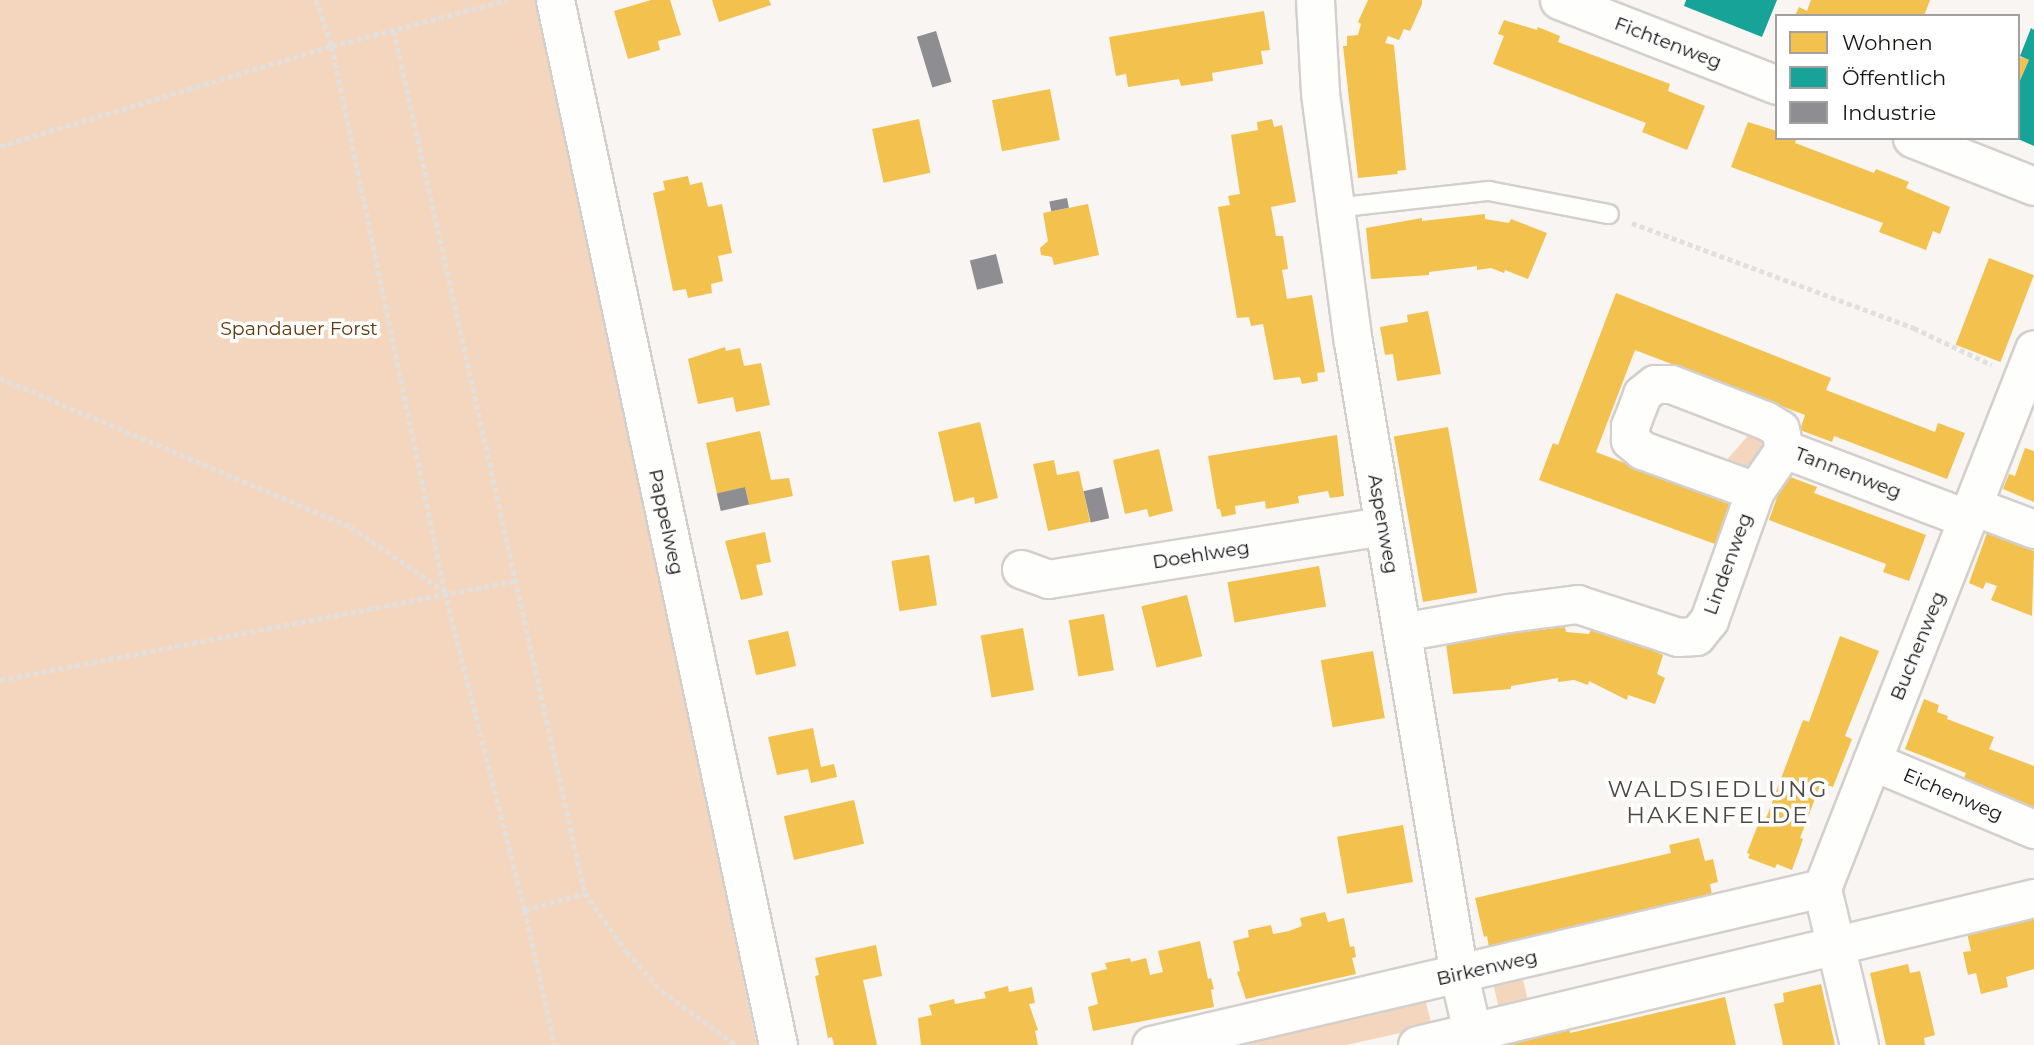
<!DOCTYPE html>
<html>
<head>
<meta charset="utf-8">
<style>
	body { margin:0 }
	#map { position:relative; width:2034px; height:1045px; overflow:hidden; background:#f9f5f2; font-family:Montserrat,sans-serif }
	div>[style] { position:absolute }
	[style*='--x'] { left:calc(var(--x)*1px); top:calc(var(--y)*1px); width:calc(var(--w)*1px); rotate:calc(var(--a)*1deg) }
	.green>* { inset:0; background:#f4d5bd; transform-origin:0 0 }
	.homes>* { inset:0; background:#f2c14e; transform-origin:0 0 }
	.public>* { inset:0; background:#17a398 }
	.industry>* { inset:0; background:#8d8d92; transform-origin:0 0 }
	.path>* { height:4.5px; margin-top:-2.25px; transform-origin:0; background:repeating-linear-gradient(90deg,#e1e0de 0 5px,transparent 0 8.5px) }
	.roads { filter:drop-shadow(2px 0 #d3cfcd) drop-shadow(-2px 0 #d3cfcd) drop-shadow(0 2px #d3cfcd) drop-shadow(0 -2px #d3cfcd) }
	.service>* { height:18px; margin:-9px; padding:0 9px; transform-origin:9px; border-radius:9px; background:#fefefd }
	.minor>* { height:37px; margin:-18.5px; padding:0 18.5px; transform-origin:18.5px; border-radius:18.5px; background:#fefefd }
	span { translate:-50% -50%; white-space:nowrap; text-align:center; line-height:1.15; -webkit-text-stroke:7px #fff; paint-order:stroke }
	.street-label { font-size:19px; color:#161412 }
	.park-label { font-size:19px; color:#62370c }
	.quarter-label { font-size:23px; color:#4e4844; letter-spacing:2px }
	.legend { position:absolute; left:1775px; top:14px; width:245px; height:126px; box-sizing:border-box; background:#fff; border:2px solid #a2a1a0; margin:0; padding:9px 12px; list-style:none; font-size:21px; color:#161412 }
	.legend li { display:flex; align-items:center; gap:14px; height:35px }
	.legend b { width:35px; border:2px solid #a2a1a0 }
</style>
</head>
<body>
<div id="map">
	<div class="green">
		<div style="clip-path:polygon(0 0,536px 0,757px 1045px,0 1045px)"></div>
		<div style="clip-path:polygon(1758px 424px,1777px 432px,1750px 480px,1718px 470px)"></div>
		<div style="left:1522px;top:975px;width:28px;height:30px;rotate:77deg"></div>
		<div style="clip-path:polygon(1424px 995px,1432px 1026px,1346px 1045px,1204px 1045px)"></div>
	</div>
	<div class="homes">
		<div style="clip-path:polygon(651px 0,670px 0,681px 35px,658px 41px,660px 50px,628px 59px,614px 11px)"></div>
		<div style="clip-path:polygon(712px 0,769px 0,771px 5px,719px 22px)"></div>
		<div style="clip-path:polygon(1368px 0,1422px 0,1422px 4px,1410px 31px,1404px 29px,1399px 40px,1388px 36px,1385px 43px,1394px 45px,1406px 170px,1397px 171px,1398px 174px,1358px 178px,1343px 46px,1347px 46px,1347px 36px,1358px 35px,1361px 24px,1358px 22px)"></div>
		<div style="clip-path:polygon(1811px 0,1930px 0,1924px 16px,1795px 16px,1799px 7px,1807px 11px)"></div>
		<div style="clip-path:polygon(1264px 11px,1270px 50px,1261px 51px,1263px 64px,1212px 73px,1213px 81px,1181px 86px,1179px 79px,1128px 87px,1126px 74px,1116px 76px,1109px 37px)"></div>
		<div style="clip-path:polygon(1504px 20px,1537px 30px,1538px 27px,1560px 36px,1558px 42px,1670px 84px,1668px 91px,1705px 106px,1687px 150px,1642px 132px,1646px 123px,1493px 64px,1504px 36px,1498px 34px)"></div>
		<div style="clip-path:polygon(2018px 56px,2029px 60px,2018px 85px)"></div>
		<div style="left:1050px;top:89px;width:52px;height:59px;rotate:79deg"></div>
		<div style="left:919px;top:119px;width:55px;height:48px;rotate:78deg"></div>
		<div style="clip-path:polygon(1272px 119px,1274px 127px,1282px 125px,1296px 202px,1271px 207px,1276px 236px,1283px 236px,1288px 269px,1282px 270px,1287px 299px,1312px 295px,1325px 372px,1317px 373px,1318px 381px,1302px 384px,1300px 377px,1274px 380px,1263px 324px,1251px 326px,1249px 317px,1237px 318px,1218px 207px,1230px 205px,1228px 196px,1240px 194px,1231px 135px,1258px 130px,1257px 122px)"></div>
		<div style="clip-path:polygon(1748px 122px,1777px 131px,1777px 138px,1797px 138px,1795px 143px,1874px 173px,1876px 169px,1909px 182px,1906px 188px,1950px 207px,1940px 234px,1933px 231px,1926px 250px,1879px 232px,1883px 223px,1731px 167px)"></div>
		<div style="clip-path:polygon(688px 176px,690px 185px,702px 182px,708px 207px,722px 204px,732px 253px,718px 256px,723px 281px,711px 284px,712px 293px,688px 298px,686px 289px,673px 291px,653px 193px,665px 190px,663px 181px)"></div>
		<div style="clip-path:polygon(1088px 204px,1099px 255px,1054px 265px,1052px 257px,1041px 255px,1040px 248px,1048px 241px,1043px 213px)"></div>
		<div style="clip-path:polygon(1485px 214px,1485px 219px,1509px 223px,1511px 219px,1547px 233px,1528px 279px,1505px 270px,1504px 273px,1491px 268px,1477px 270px,1477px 266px,1429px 272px,1429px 275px,1371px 279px,1366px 228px,1422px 218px,1422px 221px)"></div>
		<div style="left:1989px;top:258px;width:48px;height:93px;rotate:21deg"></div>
		<div style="clip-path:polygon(1616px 293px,1831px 378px,1826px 390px,1935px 432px,1938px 423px,1965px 433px,1947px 479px,1834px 436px,1832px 442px,1800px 430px,1805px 415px,1635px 350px,1596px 452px,1731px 504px,1715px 544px,1539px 480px,1553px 443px,1558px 445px)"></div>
		<div style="clip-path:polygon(1428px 311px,1441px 374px,1397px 381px,1393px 354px,1385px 355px,1380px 327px,1408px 322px,1407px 315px)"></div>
		<div style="clip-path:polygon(725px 347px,726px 351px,740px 348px,744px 366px,761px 363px,770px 405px,736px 412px,733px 397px,698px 404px,688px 359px)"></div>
		<div style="clip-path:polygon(980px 422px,998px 498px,975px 504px,974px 497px,954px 502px,938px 432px)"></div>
		<div style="left:1448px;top:427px;width:168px;height:55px;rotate:80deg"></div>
		<div style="clip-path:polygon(760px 431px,771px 480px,789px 478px,793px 496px,749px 505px,745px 487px,717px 494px,706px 443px)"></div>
		<div style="clip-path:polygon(1337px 435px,1344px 496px,1330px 498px,1328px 491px,1298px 496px,1299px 503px,1266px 509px,1265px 501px,1235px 506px,1236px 514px,1222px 517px,1220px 509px,1217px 509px,1208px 456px)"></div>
		<div style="clip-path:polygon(2025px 448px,2034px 451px,2034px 502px,2003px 489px,2009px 474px,2015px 476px)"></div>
		<div style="clip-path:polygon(1159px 449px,1173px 511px,1149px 517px,1147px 509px,1125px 514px,1113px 460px)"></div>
		<div style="clip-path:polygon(1054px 460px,1057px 475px,1079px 471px,1090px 522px,1048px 531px,1033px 464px)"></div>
		<div style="clip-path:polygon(1785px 475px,1817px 487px,1814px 493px,1926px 535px,1909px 581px,1883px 572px,1886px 564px,1769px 520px)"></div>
		<div style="clip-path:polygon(765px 532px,771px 562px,756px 565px,763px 595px,741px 600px,725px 541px)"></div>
		<div style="clip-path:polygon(1987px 533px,2034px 551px,2032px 616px,1991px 600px,1997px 586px,1986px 582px,1983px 589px,1969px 583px)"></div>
		<div style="left:929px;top:555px;width:51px;height:38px;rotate:81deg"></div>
		<div style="left:1319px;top:566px;width:41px;height:93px;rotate:80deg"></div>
		<div style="left:1187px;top:595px;width:63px;height:47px;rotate:76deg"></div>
		<div style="left:1104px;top:614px;width:57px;height:36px;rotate:80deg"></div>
		<div style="clip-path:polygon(1565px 627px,1566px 632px,1589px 634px,1591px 630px,1627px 639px,1663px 655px,1657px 674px,1665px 678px,1655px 704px,1628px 695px,1627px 700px,1589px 681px,1588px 685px,1574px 680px,1558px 682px,1558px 678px,1511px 686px,1511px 689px,1453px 694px,1446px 644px,1503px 634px)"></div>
		<div style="left:1023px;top:628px;width:63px;height:43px;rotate:80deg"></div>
		<div style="left:788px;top:631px;width:36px;height:41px;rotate:77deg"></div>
		<div style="clip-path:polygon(1840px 636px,1879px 651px,1845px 736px,1852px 739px,1833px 787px,1821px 783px,1800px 838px,1803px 839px,1792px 870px,1777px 864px,1775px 868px,1748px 858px,1750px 854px,1747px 853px,1759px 822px,1764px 824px,1803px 720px,1809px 722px)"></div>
		<div style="left:1373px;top:651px;width:68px;height:53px;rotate:80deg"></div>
		<div style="clip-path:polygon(1924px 699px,1939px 705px,1937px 712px,1948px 716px,1947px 719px,1994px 737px,1989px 749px,2034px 766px,2034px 810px,1962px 783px,1966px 773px,1905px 749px)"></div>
		<div style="clip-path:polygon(813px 728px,821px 767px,834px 764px,837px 777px,811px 783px,808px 769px,777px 775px,768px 737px)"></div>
		<div style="left:854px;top:800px;width:45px;height:72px;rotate:77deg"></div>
		<div style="left:1403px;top:825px;width:58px;height:67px;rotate:80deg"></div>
		<div style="clip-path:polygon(1699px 838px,1705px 861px,1713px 859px,1718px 882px,1710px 884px,1712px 895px,1685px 901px,1683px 904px,1664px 906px,1518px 942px,1489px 947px,1487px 936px,1484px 937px,1475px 898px,1671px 853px,1669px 845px)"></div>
		<div style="clip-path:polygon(1325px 912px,1328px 922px,1344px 918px,1350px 947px,1354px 946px,1356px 957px,1352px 958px,1356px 974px,1246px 999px,1237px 972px,1240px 971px,1233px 941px,1249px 937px,1248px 930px,1271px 925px,1273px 934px,1289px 931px,1302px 926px,1300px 918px)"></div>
		<div style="clip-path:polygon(2034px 918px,2034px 969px,2006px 977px,2008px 987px,1981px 994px,1976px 973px,1968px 975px,1963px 952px,1971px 951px,1967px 933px)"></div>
		<div style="clip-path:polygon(1200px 941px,1208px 979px,1211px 978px,1214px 989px,1211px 990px,1214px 1007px,1093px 1031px,1088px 1007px,1098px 1004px,1091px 973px,1107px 969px,1105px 963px,1130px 958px,1131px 962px,1146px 958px,1150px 975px,1163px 972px,1158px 951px)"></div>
		<div style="clip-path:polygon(876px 945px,882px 976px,863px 980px,877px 1045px,834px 1045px,832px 1037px,828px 1038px,815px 976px,819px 975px,815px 958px)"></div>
		<div style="clip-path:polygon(1908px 964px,1910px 973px,1920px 971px,1935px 1035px,1924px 1038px,1925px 1045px,1886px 1045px,1870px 973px)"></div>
		<div style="clip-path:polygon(1821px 984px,1835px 1045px,1783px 1045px,1774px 1004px,1784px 1002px,1783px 993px)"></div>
		<div style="clip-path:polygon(1008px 986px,1009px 992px,1032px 987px,1035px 1003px,1029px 1004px,1038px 1030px,1035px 1031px,1038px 1045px,921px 1045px,918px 1018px,932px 1015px,929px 1005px,954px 999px,955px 1004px,986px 998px,984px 992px)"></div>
		<div style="clip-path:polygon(1725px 997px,1736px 1045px,1508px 1045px,1570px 1030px,1570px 1033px)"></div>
	</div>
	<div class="public">
		<div style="clip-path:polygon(1686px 0,1777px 0,1762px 37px,1684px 6px)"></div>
		<div style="clip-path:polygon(2031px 28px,2034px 30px,2034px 146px,2018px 139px,2018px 85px,2029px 60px,2020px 56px)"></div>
	</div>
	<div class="industry">
		<div style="left:936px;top:31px;width:53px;height:20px;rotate:73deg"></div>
		<div style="left:1067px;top:198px;width:10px;height:18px;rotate:79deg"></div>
		<div style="left:996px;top:254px;width:30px;height:27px;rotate:76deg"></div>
		<div style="left:745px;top:487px;width:18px;height:29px;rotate:77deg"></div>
		<div style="left:1102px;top:487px;width:32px;height:19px;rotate:77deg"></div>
	</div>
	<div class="path">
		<div style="--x:316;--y:0;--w:49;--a:70.8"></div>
		<div style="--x:332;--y:46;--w:558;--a:78.31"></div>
		<div style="--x:445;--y:592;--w:328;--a:75.9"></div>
		<div style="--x:525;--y:910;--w:138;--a:77.5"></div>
		<div style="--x:394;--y:31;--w:883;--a:77.51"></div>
		<div style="--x:585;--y:893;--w:72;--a:54.6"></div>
		<div style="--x:627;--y:952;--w:52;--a:48.1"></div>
		<div style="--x:662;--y:991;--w:92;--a:36.1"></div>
		<div style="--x:0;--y:146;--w:347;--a:-16.8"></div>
		<div style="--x:332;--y:46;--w:181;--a:-14.7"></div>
		<div style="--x:1632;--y:223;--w:301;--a:20.4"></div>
		<div style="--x:1914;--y:328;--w:86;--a:25.4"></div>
		<div style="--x:0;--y:378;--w:381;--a:23"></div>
		<div style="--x:351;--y:527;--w:113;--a:34.5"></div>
		<div style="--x:0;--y:680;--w:523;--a:-10.9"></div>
		<div style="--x:525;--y:910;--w:62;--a:-15.8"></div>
	</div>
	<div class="roads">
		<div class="service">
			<div style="--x:1334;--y:208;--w:156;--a:-6.3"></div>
			<div style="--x:1489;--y:191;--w:122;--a:10.9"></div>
		</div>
		<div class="minor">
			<div style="--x:555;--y:0;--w:1069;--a:77.95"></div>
			<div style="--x:1315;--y:0;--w:93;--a:86.9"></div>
			<div style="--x:1320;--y:93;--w:251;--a:82.5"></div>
			<div style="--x:1353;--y:342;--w:642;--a:80.49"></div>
			<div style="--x:1459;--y:975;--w:72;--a:77.1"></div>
			<div style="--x:1559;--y:0;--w:234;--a:21.3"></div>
			<div style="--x:1912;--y:138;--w:131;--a:21.5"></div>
			<div style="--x:1784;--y:449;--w:197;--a:20.8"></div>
			<div style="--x:1755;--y:491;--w:120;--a:-160.1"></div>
			<div style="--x:1642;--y:450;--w:16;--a:-140"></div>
			<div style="--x:1630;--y:440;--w:14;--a:-90"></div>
			<div style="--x:1630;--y:426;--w:34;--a:-69"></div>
			<div style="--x:1642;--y:394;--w:16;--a:-38"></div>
			<div style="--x:1655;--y:384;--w:16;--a:0"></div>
			<div style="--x:1671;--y:384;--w:101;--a:21"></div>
			<div style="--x:1765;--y:420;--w:17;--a:31"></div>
			<div style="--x:1780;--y:429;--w:20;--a:79"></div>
			<div style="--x:1973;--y:506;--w:65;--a:20.7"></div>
			<div style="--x:1021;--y:569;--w:29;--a:20"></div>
			<div style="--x:1048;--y:579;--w:338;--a:-9"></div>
			<div style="--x:1402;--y:632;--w:108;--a:-10.2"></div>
			<div style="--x:1508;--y:613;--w:70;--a:-7.4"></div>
			<div style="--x:1577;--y:604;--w:106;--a:18.1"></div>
			<div style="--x:1678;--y:637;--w:18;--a:-3"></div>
			<div style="--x:1696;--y:636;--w:21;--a:-51"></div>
			<div style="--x:1709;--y:620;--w:137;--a:-70.4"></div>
			<div style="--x:1755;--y:491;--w:51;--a:-55.4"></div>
			<div style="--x:1872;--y:761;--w:176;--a:22.8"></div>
			<div style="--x:1151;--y:1045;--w:689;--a:-13.17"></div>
			<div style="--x:1417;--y:1045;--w:634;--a:-13.4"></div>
			<div style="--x:1859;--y:1045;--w:161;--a:-103.3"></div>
			<div style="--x:1822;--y:888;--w:579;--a:-68.53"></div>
		</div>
	</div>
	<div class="street-label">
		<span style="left:1668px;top:43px;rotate:21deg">Fichtenweg</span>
		<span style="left:1848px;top:473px;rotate:21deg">Tannenweg</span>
		<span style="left:666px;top:522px;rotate:78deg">Pappelweg</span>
		<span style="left:1383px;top:524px;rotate:80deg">Aspenweg</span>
		<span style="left:1201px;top:555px;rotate:-9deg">Doehlweg</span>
		<span style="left:1728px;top:564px;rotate:-70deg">Lindenweg</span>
		<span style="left:1918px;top:646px;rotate:-68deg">Buchenweg</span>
		<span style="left:1953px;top:795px;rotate:23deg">Eichenweg</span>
		<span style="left:1487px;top:968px;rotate:-13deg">Birkenweg</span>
	</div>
	<div class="park-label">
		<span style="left:299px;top:329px">Spandauer Forst</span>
	</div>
	<div class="quarter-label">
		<span style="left:1718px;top:802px">WALDSIEDLUNG<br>HAKENFELDE</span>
	</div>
	<ul class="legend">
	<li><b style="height:19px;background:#f2c14e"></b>Wohnen</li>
	<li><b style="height:19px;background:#17a398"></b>Öffentlich</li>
	<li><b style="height:19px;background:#8d8d92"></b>Industrie</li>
	</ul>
</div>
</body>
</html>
